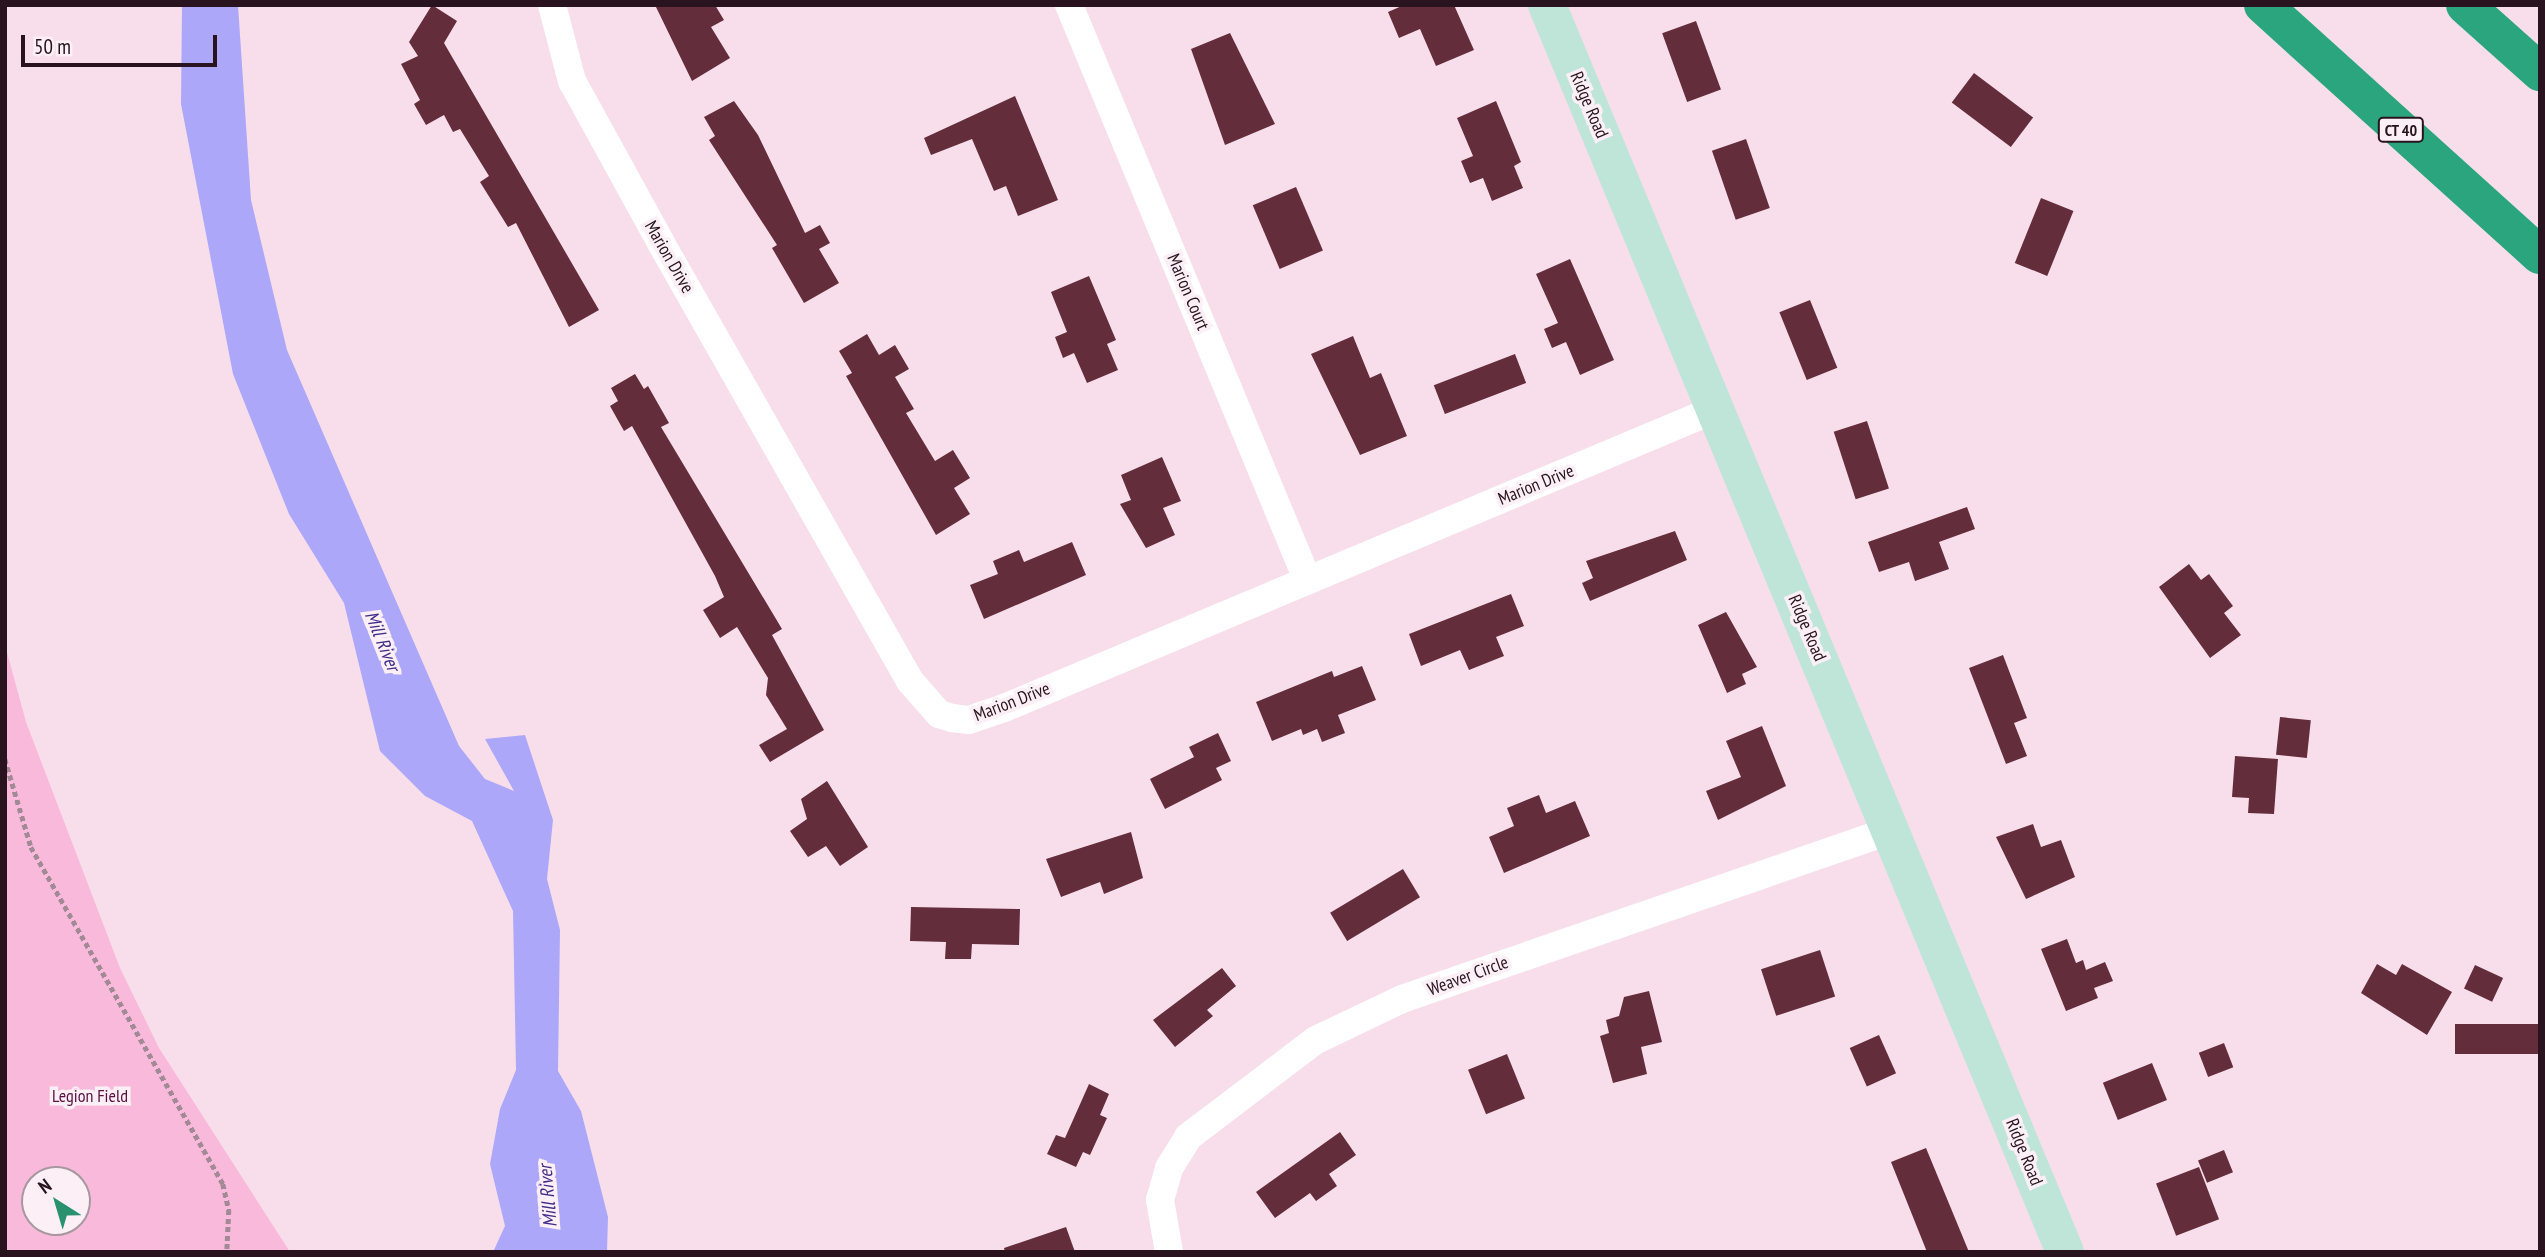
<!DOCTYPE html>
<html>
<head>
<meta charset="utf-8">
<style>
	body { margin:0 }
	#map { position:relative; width:2545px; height:1257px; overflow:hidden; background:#f8deeb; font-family:"PT Sans Narrow",sans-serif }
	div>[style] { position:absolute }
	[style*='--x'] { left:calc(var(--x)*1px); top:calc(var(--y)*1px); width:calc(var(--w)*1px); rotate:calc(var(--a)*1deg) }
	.green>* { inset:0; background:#f9b9da }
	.water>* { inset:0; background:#aca7f9 }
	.building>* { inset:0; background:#642d3b; transform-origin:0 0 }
	.path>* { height:4.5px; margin-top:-2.25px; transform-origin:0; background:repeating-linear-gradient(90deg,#a18995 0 5px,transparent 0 8.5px) }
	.street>* { height:28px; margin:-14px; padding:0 14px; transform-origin:14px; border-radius:14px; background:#fff }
	.secondary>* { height:38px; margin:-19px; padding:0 19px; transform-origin:19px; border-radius:19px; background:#bfe4d8 }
	.highway>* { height:38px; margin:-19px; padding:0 19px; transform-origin:19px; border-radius:19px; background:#2ba57d }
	span { translate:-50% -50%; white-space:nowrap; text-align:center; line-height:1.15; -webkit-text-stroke:7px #fcf0f6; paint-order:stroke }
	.shield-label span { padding:2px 5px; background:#fcf0f6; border:2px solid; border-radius:5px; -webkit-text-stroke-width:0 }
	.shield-label { font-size:16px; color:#28131f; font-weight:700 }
	.street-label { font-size:18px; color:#28131f }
	.park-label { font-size:18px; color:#5a1040 }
	.water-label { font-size:19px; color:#3f2d89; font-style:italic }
	.frame { position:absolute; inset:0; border:7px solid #28131f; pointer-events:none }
	.north { position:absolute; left:21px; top:1166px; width:70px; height:70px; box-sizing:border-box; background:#fcf0f6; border:2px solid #a798a0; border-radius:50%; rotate:323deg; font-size:19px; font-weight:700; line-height:28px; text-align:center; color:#28131f }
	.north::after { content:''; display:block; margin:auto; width:24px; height:32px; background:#29916e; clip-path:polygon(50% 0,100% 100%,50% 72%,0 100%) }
	.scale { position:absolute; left:21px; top:35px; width:196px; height:32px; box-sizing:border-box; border:4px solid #28131f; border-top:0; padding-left:9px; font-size:21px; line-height:24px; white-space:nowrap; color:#28131f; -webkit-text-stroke:5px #fcf0f6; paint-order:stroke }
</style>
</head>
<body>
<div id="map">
	<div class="green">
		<div style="clip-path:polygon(evenodd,5px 645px,26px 722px,120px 968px,159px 1048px,290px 1252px,5px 1252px,5px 645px,35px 1180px,77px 1180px,77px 1222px,35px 1222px,35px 1180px)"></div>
	</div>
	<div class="water">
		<div style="clip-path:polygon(182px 5px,238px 5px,251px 200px,287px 350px,459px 746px,485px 779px,514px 791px,485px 739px,525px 735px,553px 820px,547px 879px,560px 930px,558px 1071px,581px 1111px,608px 1217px,607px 1252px,493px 1252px,505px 1226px,490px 1164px,500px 1109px,516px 1070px,513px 911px,472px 821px,425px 796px,380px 751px,344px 603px,289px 514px,233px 374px,181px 104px)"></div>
	</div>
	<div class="building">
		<div style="clip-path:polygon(432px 5px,457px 21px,444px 43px,599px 310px,569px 327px,516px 223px,508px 227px,480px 182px,489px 176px,460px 129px,453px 132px,444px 115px,426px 125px,414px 104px,420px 100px,401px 64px,418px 56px,409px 42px)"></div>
		<div style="clip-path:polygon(655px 5px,715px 5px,724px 20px,711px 27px,730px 58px,692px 81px)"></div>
		<div style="clip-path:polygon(1404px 5px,1454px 5px,1474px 50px,1436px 66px,1420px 29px,1399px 38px,1388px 12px)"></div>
		<div style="left:1696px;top:21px;width:73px;height:36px;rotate:70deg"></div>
		<div style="clip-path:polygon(1230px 33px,1275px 124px,1225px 145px,1191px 49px)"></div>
		<div style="left:1974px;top:73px;width:74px;height:37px;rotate:37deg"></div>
		<div style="clip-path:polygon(1015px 96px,1058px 200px,1018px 216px,1006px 186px,994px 191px,972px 139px,931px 155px,924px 138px)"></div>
		<div style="clip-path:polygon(734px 101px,758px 135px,805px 233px,820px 225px,830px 243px,819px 249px,839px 283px,804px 303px,772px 248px,777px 245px,709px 140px,715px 136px,704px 117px)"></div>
		<div style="clip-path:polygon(1496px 101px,1521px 162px,1514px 166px,1523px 188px,1492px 201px,1483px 178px,1470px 183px,1461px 161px,1473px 156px,1457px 118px)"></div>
		<div style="left:1746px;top:139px;width:73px;height:36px;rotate:71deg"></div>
		<div style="left:1296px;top:187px;width:69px;height:47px;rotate:67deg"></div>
		<div style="left:2041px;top:198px;width:35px;height:70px;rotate:22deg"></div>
		<div style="clip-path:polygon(1570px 259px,1614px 360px,1580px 375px,1566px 342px,1552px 348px,1544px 329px,1558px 323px,1536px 274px)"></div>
		<div style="clip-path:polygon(1089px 276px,1116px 340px,1107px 344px,1118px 370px,1087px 383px,1074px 353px,1063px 358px,1055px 337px,1067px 332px,1051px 292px)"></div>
		<div style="left:1810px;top:300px;width:73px;height:33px;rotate:68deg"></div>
		<div style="clip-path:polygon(867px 334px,879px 355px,895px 345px,909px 369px,895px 377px,914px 409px,906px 413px,935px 461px,953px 450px,970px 478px,954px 488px,970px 514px,936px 535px,846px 376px,852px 373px,839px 351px)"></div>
		<div style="clip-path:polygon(1353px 336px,1370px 378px,1381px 373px,1407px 436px,1360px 455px,1311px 354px)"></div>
		<div style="left:1515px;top:354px;width:31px;height:87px;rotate:69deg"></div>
		<div style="clip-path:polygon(635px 374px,644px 389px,648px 386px,669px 423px,661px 427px,782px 629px,772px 635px,824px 730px,770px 762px,759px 745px,787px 729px,766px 695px,768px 678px,737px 627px,720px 638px,703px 610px,724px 597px,715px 576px,632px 426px,624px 431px,610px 406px,618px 401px,611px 388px)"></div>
		<div style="left:1867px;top:421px;width:71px;height:35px;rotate:72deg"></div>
		<div style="clip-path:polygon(1162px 457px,1181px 501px,1163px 508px,1175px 535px,1146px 548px,1120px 504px,1131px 500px,1121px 475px)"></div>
		<div style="clip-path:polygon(1967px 507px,1975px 529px,1939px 542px,1949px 569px,1915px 581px,1909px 562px,1879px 572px,1868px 542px)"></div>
		<div style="clip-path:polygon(1675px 531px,1687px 560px,1590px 601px,1582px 583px,1593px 578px,1586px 561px)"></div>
		<div style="clip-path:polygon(1072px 542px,1086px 575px,984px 619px,970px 585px,998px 574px,993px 561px,1019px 550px,1024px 562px)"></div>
		<div style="clip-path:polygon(2189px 564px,2201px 580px,2209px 574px,2233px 606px,2224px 613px,2241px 635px,2210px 658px,2159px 587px)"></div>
		<div style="clip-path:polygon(1511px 594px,1524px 626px,1496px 637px,1504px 656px,1469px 670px,1460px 650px,1421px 666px,1409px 634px)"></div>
		<div style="clip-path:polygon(1726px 612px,1757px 667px,1742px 674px,1746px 684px,1727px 693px,1698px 625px)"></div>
		<div style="clip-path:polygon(2003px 655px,2027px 718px,2014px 723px,2027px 756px,2006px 764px,1969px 668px)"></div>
		<div style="clip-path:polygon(1362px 666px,1376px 700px,1338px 715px,1345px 733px,1322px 742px,1317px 729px,1303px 735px,1301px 729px,1272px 741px,1256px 702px,1332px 671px,1334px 677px)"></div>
		<div style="left:2280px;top:717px;width:31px;height:38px;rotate:6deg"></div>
		<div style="clip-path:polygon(1762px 726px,1786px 786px,1718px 820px,1706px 791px,1741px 777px,1726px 741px)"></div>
		<div style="clip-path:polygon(1218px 733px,1231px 761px,1216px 768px,1222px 780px,1165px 809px,1150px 779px,1194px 757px,1189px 747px)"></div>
		<div style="clip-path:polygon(2235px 756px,2278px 759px,2274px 814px,2248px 813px,2249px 798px,2232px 797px)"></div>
		<div style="clip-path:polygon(827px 781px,868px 847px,840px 866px,826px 846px,808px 857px,790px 831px,807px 819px,801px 799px)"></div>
		<div style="clip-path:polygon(1539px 795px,1546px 813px,1575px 801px,1590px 836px,1504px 873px,1489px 837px,1514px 826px,1507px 808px)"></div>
		<div style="clip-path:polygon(2033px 824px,2041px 847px,2061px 840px,2075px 877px,2026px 899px,1996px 837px)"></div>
		<div style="clip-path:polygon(1131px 832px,1143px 878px,1104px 894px,1100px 882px,1061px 897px,1046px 859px)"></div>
		<div style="left:1403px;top:869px;width:33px;height:85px;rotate:59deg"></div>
		<div style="clip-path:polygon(911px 907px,1020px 909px,1019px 945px,972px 944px,971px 959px,945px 959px,946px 942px,910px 941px)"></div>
		<div style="clip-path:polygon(2067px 939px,2076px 963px,2083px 960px,2086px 970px,2105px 962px,2113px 981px,2094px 988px,2098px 998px,2066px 1011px,2041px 949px)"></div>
		<div style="left:1820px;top:950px;width:49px;height:62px;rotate:72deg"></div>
		<div style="clip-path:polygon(2377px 964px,2396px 975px,2402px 964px,2452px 992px,2427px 1035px,2361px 993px)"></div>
		<div style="left:2475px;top:965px;width:31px;height:26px;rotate:25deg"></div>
		<div style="clip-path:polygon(1222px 968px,1236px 986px,1207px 1010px,1213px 1016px,1175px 1047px,1153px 1020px)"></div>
		<div style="clip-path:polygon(1649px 991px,1662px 1042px,1641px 1047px,1647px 1074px,1613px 1083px,1600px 1036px,1609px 1033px,1606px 1020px,1619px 1016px,1624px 997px)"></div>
		<div style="left:2540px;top:1024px;width:30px;height:85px;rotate:90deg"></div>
		<div style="left:1879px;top:1035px;width:42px;height:32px;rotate:66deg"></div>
		<div style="left:2224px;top:1043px;width:26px;height:27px;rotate:69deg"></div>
		<div style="left:1507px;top:1054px;width:48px;height:42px;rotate:68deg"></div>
		<div style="left:2152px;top:1063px;width:40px;height:53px;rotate:68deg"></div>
		<div style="clip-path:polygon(1089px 1084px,1109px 1094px,1100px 1115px,1107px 1118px,1090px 1155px,1083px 1152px,1076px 1167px,1047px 1154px,1056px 1135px,1065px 1138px)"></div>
		<div style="clip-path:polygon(1340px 1132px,1356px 1155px,1329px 1174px,1337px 1186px,1316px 1201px,1310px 1193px,1275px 1218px,1256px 1192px)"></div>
		<div style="clip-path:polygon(1926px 1148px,1969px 1252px,1927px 1252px,1891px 1162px)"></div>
		<div style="left:2224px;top:1150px;width:24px;height:28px;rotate:68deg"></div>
		<div style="left:2199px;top:1167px;width:56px;height:46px;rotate:69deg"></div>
		<div style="clip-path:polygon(1066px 1227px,1075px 1252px,1005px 1252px,1004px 1248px)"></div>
	</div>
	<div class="path">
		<div style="--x:5;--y:759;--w:92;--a:73.5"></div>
		<div style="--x:31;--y:847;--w:388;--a:60.3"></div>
		<div style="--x:223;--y:1184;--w:27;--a:77"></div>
		<div style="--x:229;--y:1210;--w:42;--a:92.7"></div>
	</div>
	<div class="street">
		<div style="--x:552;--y:5;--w:79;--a:75.3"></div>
		<div style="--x:572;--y:81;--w:185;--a:61.2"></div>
		<div style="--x:661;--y:243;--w:504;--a:60.38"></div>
		<div style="--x:910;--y:681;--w:44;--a:48.7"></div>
		<div style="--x:939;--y:714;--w:14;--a:17"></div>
		<div style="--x:952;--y:718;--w:17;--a:7"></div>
		<div style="--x:969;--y:720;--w:37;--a:-19"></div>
		<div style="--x:1004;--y:708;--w:772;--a:-22.78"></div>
		<div style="--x:1069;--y:5;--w:621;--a:67.48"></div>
		<div style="--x:1169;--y:1252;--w:53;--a:-99.8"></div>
		<div style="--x:1160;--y:1200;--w:33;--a:-74"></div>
		<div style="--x:1169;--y:1168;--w:36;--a:-58"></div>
		<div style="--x:1188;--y:1137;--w:161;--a:-37.2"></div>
		<div style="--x:1316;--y:1040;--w:95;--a:-25.5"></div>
		<div style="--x:1402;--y:999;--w:518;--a:-19.03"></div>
	</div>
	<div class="secondary">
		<div style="--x:1547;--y:5;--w:1350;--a:67.44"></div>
	</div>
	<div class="highway">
		<div style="--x:2263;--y:5;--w:373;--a:42.1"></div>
		<div style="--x:2465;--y:5;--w:101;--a:41.8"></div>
	</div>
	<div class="shield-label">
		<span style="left:2401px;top:130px">CT 40</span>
	</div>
	<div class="street-label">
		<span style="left:1589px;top:105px;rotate:67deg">Ridge Road</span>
		<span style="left:669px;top:257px;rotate:60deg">Marion Drive</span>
		<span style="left:1188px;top:292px;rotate:67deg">Marion Court</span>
		<span style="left:1536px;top:485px;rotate:-22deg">Marion Drive</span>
		<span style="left:1807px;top:628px;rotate:67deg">Ridge Road</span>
		<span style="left:1012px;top:702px;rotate:-21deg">Marion Drive</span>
		<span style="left:1468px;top:976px;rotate:-20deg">Weaver Circle</span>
		<span style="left:2024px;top:1152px;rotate:68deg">Ridge Road</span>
	</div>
	<div class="park-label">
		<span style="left:90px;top:1096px">Legion Field</span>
	</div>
	<div class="water-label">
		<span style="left:382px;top:641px;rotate:68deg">Mill River</span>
		<span style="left:548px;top:1196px;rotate:-95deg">Mill River</span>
	</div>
	<div class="frame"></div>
	<div class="north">N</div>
	<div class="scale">50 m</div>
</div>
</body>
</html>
